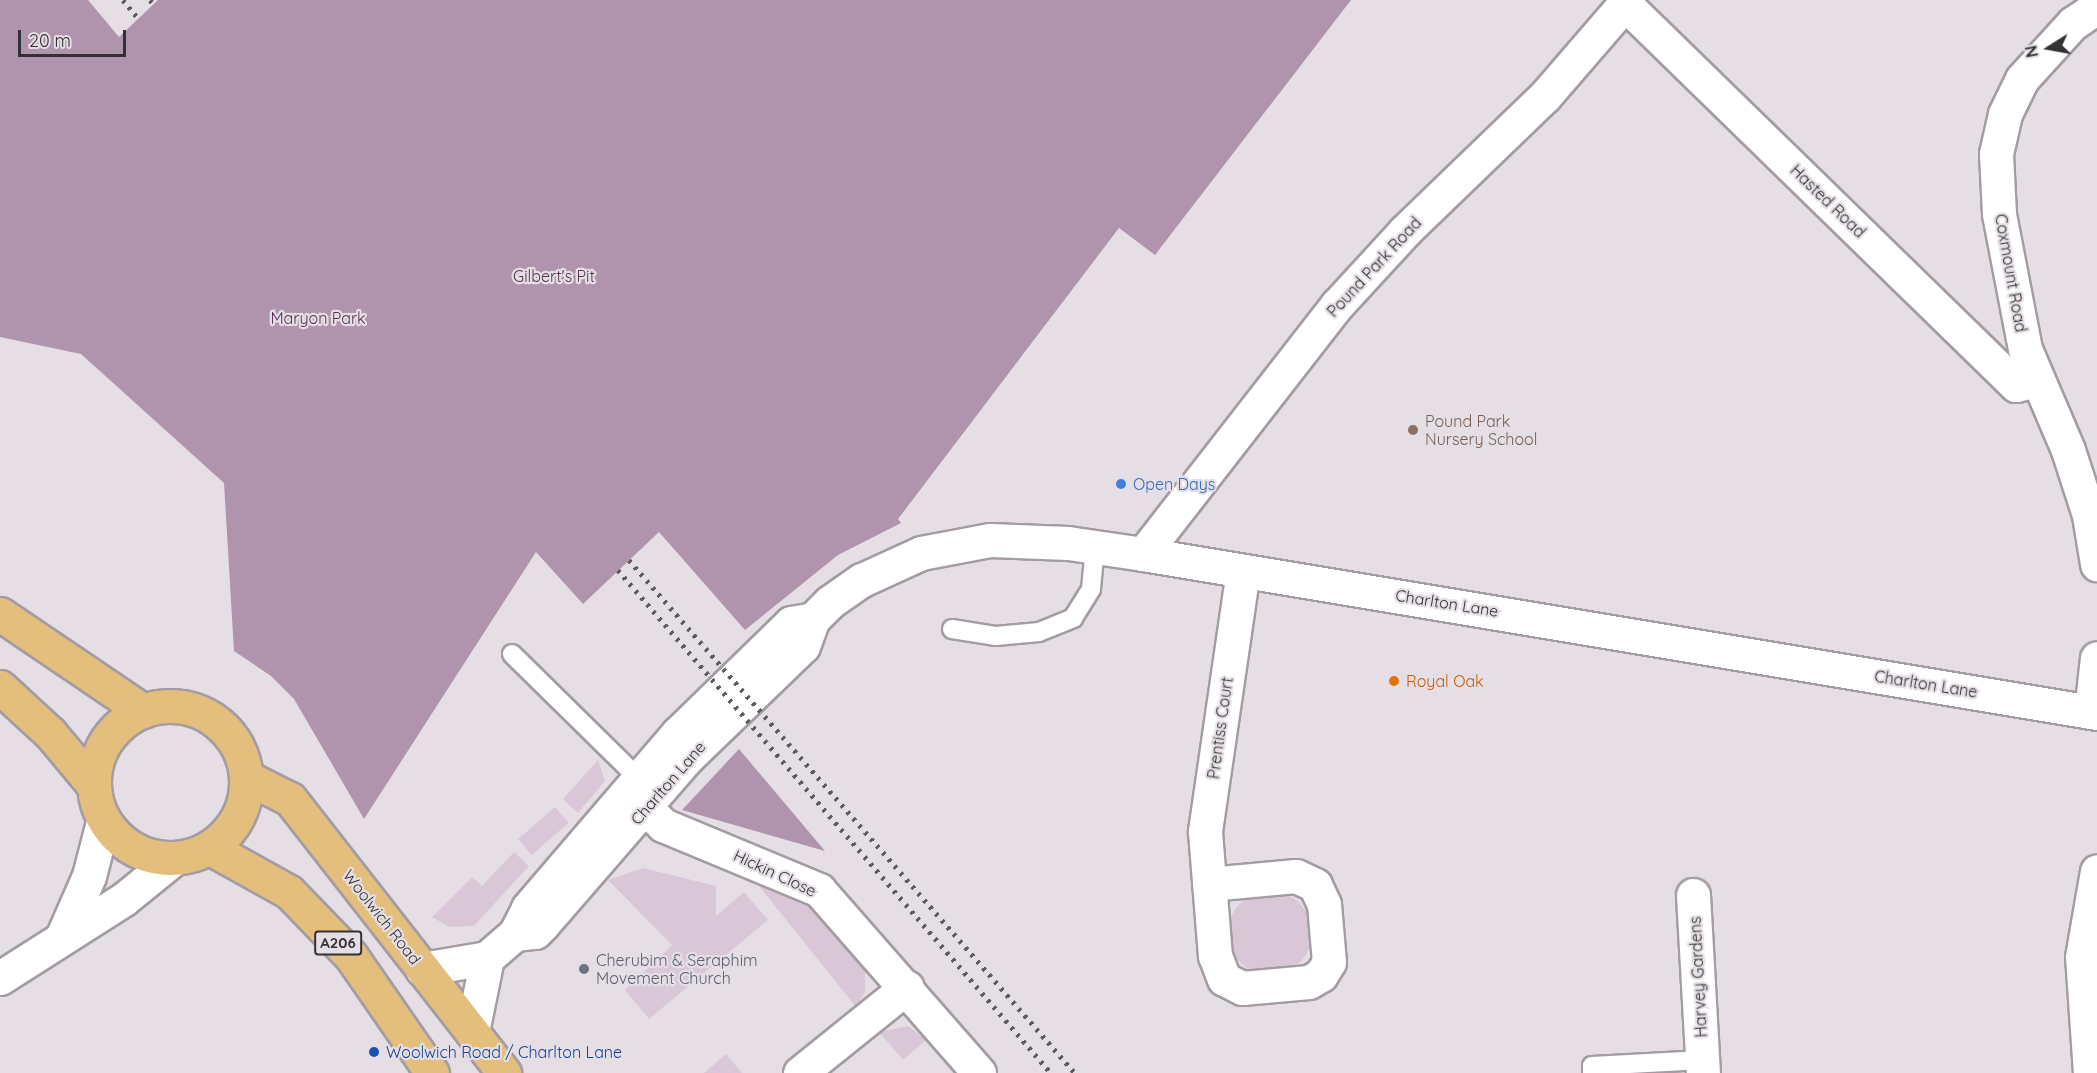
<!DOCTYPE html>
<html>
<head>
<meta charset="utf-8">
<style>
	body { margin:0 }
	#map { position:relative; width:2097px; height:1073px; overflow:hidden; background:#e5dfe5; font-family:Quicksand,sans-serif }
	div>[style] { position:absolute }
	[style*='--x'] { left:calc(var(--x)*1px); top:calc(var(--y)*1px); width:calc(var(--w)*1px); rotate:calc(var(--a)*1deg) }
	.green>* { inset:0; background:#d9c7d7; transform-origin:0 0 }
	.round { border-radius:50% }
	.forest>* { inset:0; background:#b094ad }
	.roads { filter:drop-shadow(2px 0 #a39ca2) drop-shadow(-2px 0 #a39ca2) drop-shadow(0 2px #a39ca2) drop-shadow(0 -2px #a39ca2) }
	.lane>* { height:18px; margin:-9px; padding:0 9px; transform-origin:9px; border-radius:9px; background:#fff }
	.street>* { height:33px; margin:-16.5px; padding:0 16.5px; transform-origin:16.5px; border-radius:16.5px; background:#fff }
	.primary>* { height:33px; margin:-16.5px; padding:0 16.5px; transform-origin:16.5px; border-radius:16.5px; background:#e3be7d }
	.primary>.ring { margin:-16.5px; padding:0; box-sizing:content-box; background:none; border:33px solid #e3be7d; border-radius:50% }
	.rail>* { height:4.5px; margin-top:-2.25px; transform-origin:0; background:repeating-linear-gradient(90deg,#5f5c5f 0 3px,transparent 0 9px) }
	.dots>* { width:16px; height:16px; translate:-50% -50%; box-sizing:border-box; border:3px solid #e5dfe5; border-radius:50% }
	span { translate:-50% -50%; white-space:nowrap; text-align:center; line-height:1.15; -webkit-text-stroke:4.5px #e5dfe5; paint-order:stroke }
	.shield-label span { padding:2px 4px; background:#e5dfe5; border:2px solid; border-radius:4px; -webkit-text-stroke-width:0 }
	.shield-label { font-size:15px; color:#333133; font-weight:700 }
	.street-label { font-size:16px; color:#333133 }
	.park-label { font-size:16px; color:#583155 }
	.education-label { font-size:16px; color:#785e54 }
	.left { translate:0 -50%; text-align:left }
	.shop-label { font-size:16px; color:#366cbe }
	.food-label { font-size:16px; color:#c56008 }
	.worship-label { font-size:16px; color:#5b616d }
	.transit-label { font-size:16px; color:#164399 }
	.north { position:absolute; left:2019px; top:18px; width:60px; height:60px; -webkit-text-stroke:4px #e5dfe5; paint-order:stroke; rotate:259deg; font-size:16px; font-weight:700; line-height:24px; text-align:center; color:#333133 }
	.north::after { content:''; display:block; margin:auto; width:21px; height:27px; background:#333133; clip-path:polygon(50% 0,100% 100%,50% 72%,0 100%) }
	.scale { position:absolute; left:18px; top:30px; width:108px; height:27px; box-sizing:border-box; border:3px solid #333133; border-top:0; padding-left:8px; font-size:18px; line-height:21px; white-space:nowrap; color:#333133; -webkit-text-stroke:4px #e5dfe5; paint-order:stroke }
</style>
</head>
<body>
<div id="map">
	<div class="green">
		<div style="clip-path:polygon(598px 760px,605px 781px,578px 813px,563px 799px)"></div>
		<div style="left:555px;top:807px;width:21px;height:49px;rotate:49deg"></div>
		<div style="clip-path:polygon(514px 852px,529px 866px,474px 926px,450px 927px,432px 917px,472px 877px,482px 886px)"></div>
		<div style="clip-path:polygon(643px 868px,716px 886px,716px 916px,744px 892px,768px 920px,649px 1019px,625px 990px,672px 945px,608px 880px)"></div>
		<div style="clip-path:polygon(759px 886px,814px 909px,865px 970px,865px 992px,856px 1007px)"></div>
		<div class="round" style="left:1228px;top:891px;width:84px;height:84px"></div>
		<div style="clip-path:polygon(908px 1026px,926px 1040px,903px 1060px,879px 1032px)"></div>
		<div style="clip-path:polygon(726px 1054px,742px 1073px,704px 1073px)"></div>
	</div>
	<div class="forest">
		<div style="clip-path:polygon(0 0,88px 0,119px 37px,158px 0,1351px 0,1155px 255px,1119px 228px,898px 519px,901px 523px,838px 555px,745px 630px,659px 532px,583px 604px,536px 552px,364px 819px,294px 699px,271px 676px,234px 651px,224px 483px,81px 354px,0 337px)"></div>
		<div style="clip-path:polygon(739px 749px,825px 851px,682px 810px)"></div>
	</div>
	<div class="roads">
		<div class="lane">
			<div style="--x:952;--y:629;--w:45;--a:9"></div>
			<div style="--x:996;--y:636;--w:43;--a:-5.3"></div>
			<div style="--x:1039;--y:632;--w:37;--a:-22"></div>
			<div style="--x:1073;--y:618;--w:34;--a:-58"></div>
			<div style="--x:1091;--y:589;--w:42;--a:-84.6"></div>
			<div style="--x:512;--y:654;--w:177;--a:44.5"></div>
			<div style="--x:1592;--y:1073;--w:7;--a:-90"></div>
			<div style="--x:1592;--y:1066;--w:111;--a:-3.1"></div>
		</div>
		<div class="street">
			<div style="--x:1625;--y:4;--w:546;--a:44.26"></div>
			<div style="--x:2016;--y:385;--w:21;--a:-14"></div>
			<div style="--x:2097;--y:7;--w:29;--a:146"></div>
			<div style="--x:2073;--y:23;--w:76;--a:132.3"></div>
			<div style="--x:2022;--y:79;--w:39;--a:116"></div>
			<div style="--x:2005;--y:114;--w:41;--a:102.7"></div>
			<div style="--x:1996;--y:154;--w:60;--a:87.1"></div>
			<div style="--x:1999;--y:214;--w:137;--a:79.1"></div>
			<div style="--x:2025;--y:349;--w:110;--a:66.9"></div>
			<div style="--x:2068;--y:450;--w:68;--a:72.1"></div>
			<div style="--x:2089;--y:515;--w:50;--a:80.7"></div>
			<div style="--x:1143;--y:554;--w:316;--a:-52.1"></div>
			<div style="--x:1337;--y:305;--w:100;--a:-47.4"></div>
			<div style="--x:1405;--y:231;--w:194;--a:-44"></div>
			<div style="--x:1545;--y:96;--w:127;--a:-49.2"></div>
			<div style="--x:2091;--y:712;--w:54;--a:-83.7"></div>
			<div style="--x:641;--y:787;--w:22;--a:77"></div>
			<div style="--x:646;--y:808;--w:24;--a:45"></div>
			<div style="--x:663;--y:825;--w:169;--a:22.6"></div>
			<div style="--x:819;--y:890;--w:243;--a:48.8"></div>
			<div style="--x:1209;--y:884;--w:87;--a:-5.3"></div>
			<div style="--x:1296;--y:876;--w:21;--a:25"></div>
			<div style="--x:1315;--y:885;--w:21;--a:65"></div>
			<div style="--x:1324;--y:904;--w:58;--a:85.1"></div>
			<div style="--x:1329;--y:962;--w:15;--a:122"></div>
			<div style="--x:1321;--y:975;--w:14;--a:150"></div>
			<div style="--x:1309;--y:982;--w:67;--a:174.9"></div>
			<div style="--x:1242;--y:988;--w:20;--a:-153"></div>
			<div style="--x:1224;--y:979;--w:25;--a:-111"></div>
			<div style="--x:1215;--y:956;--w:125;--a:-94.6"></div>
			<div style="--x:1205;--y:831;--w:262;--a:-81.7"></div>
			<div style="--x:1693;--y:895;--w:178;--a:86.8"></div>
			<div style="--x:64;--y:933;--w:62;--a:-66.3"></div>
			<div style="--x:89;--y:876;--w:56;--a:-75.5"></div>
			<div style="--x:515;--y:934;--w:20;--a:-6"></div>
			<div style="--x:535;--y:932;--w:11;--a:-45"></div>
			<div style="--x:543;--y:924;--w:220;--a:-49.1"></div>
			<div style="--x:687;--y:758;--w:161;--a:-44"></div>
			<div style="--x:803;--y:646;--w:29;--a:-70"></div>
			<div style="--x:813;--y:619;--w:24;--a:-45"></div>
			<div style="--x:830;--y:602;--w:39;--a:-35"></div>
			<div style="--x:862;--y:580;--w:65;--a:-24.6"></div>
			<div style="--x:921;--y:553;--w:70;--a:-10.7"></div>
			<div style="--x:990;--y:540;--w:78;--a:2.2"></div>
			<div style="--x:1068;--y:543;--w:76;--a:8.3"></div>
			<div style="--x:1143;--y:554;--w:967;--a:9.46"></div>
			<div style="--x:422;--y:969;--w:66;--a:-9.6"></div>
			<div style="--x:487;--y:958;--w:37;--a:-41"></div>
			<div style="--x:515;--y:934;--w:29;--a:-63"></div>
			<div style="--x:528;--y:908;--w:229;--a:-49.4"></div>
			<div style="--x:677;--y:734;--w:159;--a:-44.2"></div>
			<div style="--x:791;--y:623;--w:22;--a:-10"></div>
			<div style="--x:0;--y:978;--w:147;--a:-32.5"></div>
			<div style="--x:124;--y:899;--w:62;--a:-39.1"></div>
			<div style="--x:472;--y:1032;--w:76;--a:-78.5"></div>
			<div style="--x:800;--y:1073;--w:137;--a:-38.8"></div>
			<div style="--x:2090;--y:1073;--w:116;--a:-93.9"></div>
			<div style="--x:2082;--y:957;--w:87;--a:-80.1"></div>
		</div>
		<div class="primary">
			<div style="--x:0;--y:614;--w:173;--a:34.1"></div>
			<div style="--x:0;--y:687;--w:68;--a:42.6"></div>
			<div style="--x:50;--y:733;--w:65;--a:50"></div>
			<div class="ring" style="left:94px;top:706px;width:119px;height:119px"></div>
			<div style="--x:246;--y:777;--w:49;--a:26.6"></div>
			<div style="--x:290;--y:799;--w:348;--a:52"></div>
			<div style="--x:210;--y:848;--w:90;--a:29.1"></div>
			<div style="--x:289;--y:892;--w:89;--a:45.9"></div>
			<div style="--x:351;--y:956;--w:142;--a:55.3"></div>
		</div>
	</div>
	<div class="rail">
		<div style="--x:123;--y:0;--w:25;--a:50"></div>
		<div style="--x:150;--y:0;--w:6;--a:45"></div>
		<div style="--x:629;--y:560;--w:680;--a:49"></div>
		<div style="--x:618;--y:570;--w:664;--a:49.28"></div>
	</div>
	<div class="dots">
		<div style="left:1413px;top:430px;background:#8d6e63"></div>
		<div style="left:1121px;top:484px;background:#3f7fe0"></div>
		<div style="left:1394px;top:681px;background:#e8710a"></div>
		<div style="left:584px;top:969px;background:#6b7280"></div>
		<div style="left:374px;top:1052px;background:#1a4fb4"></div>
	</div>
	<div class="shield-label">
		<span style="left:338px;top:943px">A206</span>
	</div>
	<div class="street-label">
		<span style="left:1828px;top:201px;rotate:44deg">Hasted Road</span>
		<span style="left:1374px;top:267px;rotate:-47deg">Pound Park Road</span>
		<span style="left:2011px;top:273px;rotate:80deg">Coxmount Road</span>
		<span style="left:1447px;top:603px;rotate:9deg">Charlton Lane</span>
		<span style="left:1926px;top:684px;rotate:9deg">Charlton Lane</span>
		<span style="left:1220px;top:728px;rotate:-82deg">Prentiss Court</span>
		<span style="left:668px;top:783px;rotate:-49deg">Charlton Lane</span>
		<span style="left:775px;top:873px;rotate:25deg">Hickin Close</span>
		<span style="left:382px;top:917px;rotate:52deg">Woolwich Road</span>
		<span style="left:1698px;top:977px;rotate:-93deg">Harvey Gardens</span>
	</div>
	<div class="park-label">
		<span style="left:554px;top:276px">Gilbert's Pit</span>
		<span style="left:318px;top:318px">Maryon Park</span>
	</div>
	<div class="education-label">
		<span class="left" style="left:1425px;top:430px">Pound Park<br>Nursery School</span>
	</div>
	<div class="shop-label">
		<span class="left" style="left:1133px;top:484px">Open Days</span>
	</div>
	<div class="food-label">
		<span class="left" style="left:1406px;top:681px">Royal Oak</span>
	</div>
	<div class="worship-label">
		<span class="left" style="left:596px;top:969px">Cherubim &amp; Seraphim<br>Movement Church</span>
	</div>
	<div class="transit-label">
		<span class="left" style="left:386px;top:1052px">Woolwich Road / Charlton Lane</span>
	</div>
	<div class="north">N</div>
	<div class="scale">20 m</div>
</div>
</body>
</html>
